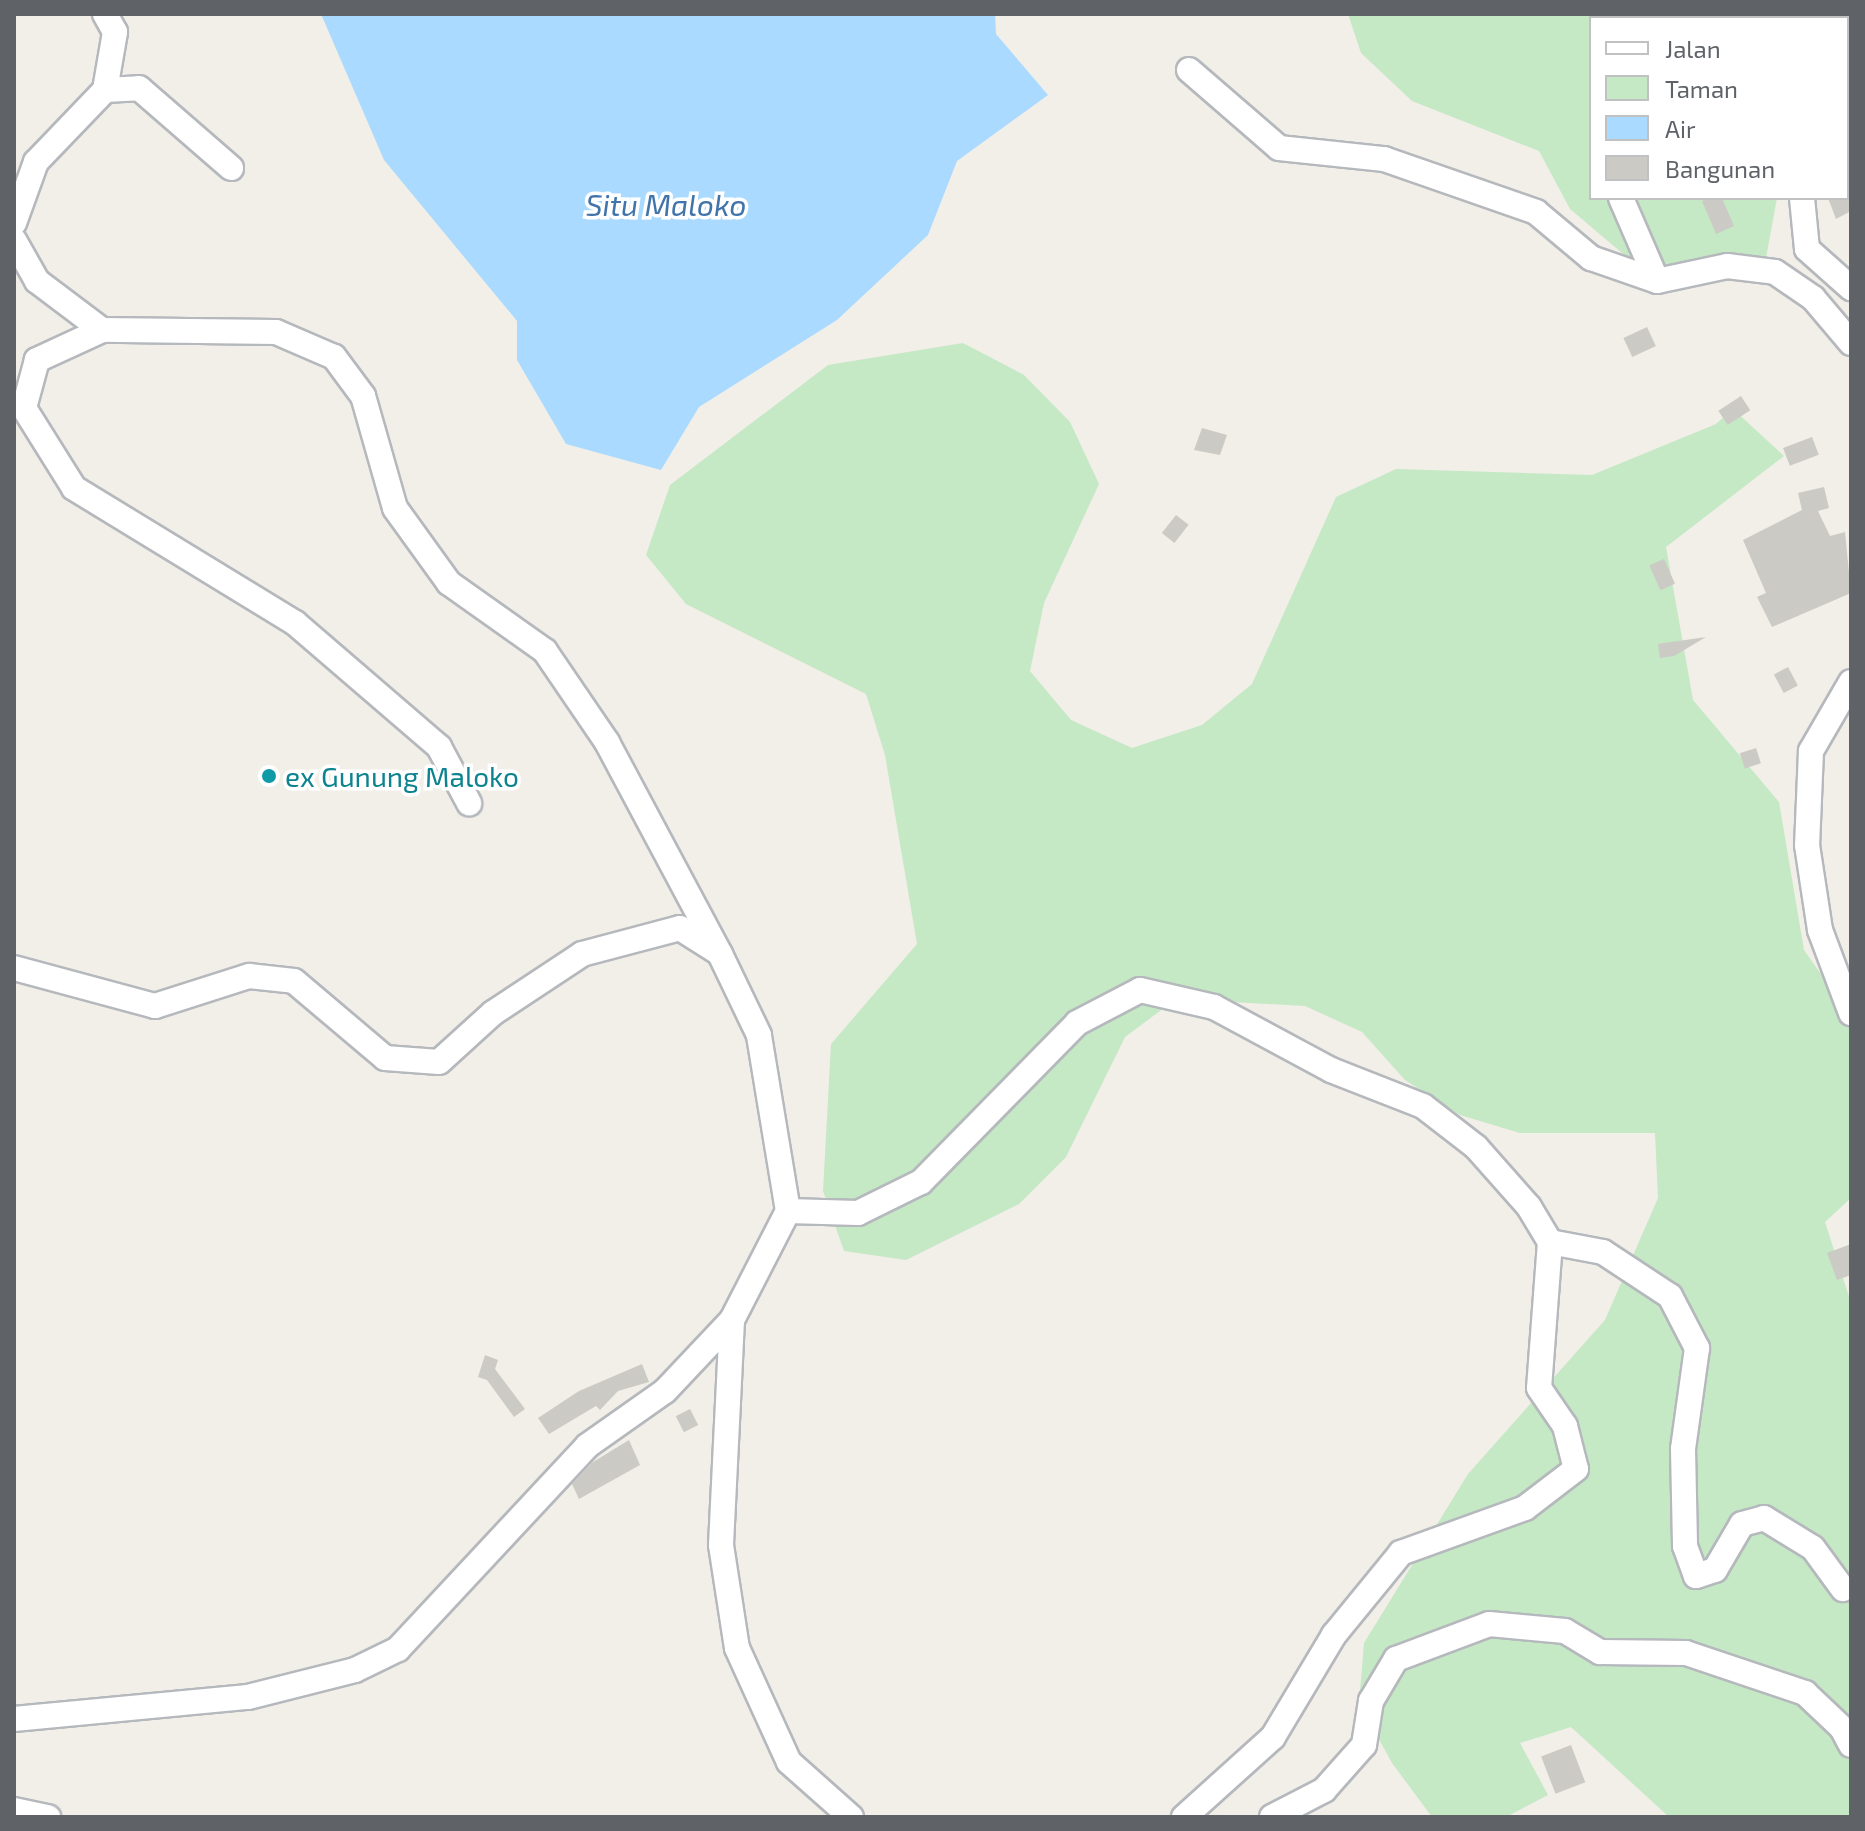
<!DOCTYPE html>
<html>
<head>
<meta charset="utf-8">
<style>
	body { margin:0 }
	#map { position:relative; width:1865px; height:1831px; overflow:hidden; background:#f1efe8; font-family:"Exo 2",sans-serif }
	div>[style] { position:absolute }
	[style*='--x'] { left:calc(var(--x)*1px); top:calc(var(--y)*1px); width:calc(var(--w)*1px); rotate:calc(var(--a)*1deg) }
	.green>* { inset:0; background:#c5e8c5 }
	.water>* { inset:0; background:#aadaff }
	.building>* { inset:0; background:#cccac5; transform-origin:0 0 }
	.roads { filter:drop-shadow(2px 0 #b5b8bc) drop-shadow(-2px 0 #b5b8bc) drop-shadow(0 2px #b5b8bc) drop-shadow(0 -2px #b5b8bc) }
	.minor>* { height:24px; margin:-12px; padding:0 12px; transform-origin:12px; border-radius:12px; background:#fff }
	.dots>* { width:22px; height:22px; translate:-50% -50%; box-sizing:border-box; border:4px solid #fff; border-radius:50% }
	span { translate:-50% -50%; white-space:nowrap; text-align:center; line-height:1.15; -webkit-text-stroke:7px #fff; paint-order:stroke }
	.culture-label { font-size:28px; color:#0d838f }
	.left { translate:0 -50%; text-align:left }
	.water-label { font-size:30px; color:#4174aa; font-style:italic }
	.frame { position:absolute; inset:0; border:16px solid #5f6368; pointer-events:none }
	.legend { position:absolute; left:1589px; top:16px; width:260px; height:184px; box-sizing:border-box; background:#fff; border:2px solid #bfc1c3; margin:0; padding:10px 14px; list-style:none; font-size:24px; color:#5f6368 }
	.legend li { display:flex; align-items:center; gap:16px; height:40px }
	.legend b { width:40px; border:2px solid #bfc1c3 }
</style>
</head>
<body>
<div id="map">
	<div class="green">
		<div style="clip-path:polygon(1348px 14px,1851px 14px,1851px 70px,1847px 18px,1591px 18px,1591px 198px,1777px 198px,1766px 258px,1641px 269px,1570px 209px,1539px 151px,1412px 101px,1361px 53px)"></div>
		<div style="clip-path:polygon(963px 343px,1024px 375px,1070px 422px,1099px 484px,1044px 603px,1030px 671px,1071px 720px,1132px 748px,1202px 725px,1252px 684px,1336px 497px,1396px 469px,1592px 475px,1716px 424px,1733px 409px,1784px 456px,1666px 547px,1693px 700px,1779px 802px,1804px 950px,1851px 1017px,1851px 1198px,1825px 1222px,1851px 1303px,1851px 1817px,1669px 1817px,1571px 1727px,1520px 1743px,1548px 1795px,1506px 1817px,1432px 1817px,1392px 1763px,1359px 1703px,1364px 1643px,1468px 1474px,1605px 1320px,1658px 1198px,1655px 1133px,1520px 1133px,1460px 1115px,1405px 1080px,1362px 1032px,1305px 1006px,1176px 999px,1125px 1037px,1066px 1157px,1019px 1204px,906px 1260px,844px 1251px,823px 1191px,831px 1044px,917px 944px,885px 755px,866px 694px,686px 604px,646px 555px,670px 485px,828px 365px)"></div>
	</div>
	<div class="water">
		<div style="clip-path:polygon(321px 14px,995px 14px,996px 34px,1048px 95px,957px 161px,928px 235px,837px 320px,699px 407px,661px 470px,566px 444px,517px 360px,517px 321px,384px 160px)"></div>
	</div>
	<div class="building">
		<div style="clip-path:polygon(1710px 198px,1722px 198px,1734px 226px,1716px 234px,1702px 201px)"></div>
		<div style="clip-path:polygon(1828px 198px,1851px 198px,1851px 211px,1836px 219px)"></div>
		<div style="left:1647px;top:327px;width:21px;height:26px;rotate:65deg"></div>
		<div style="left:1741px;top:396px;width:17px;height:27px;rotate:57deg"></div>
		<div style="clip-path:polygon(1202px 428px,1227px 435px,1220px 455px,1194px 450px)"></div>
		<div style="left:1812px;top:437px;width:19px;height:31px;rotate:69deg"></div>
		<div style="clip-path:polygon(1824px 487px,1829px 508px,1818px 511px,1830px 536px,1845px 532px,1851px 593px,1772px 627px,1757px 597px,1766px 593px,1743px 540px,1802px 510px,1798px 493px)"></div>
		<div style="left:1176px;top:515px;width:16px;height:23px;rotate:38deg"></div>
		<div style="left:1664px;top:559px;width:27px;height:16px;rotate:66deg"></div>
		<div style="clip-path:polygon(1706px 637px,1674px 656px,1660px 658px,1658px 644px)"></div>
		<div style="left:1788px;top:667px;width:21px;height:16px;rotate:62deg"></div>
		<div style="left:1756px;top:748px;width:16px;height:17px;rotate:72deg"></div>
		<div style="clip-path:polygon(1851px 1244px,1851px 1275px,1837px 1280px,1827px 1253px)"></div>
		<div style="clip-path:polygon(485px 1355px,498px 1360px,495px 1369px,525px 1409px,514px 1417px,487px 1380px,478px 1377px)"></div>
		<div style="clip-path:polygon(642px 1364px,649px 1382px,618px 1391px,600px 1410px,596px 1406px,549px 1434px,538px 1418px,579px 1391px)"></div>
		<div style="left:690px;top:1409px;width:18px;height:16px;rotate:63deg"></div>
		<div style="clip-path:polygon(629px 1440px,640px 1465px,579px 1499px,572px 1484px,593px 1462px)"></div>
		<div style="left:1571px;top:1745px;width:40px;height:32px;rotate:69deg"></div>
	</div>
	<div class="roads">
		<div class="minor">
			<div style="--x:1840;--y:18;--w:4;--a:-63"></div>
			<div style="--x:1847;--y:67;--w:4;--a:-14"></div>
			<div style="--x:1189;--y:70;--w:119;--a:40.9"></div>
			<div style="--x:1279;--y:148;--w:106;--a:6"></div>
			<div style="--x:1384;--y:159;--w:161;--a:19.2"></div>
			<div style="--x:1536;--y:212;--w:72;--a:39.9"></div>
			<div style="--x:1591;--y:258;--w:70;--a:19.2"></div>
			<div style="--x:1657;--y:281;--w:72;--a:-12.1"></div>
			<div style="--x:1727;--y:266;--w:48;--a:7.1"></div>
			<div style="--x:1775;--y:272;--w:46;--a:34.4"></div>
			<div style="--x:1813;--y:298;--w:59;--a:49.8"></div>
			<div style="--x:105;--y:90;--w:59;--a:-80.2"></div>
			<div style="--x:115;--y:32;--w:21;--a:-119"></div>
			<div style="--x:1621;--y:198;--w:90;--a:66.6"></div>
			<div style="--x:1802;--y:198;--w:51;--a:84.4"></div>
			<div style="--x:1807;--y:249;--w:59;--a:41.6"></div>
			<div style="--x:14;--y:223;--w:65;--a:-70.2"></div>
			<div style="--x:36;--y:162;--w:100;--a:-46.2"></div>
			<div style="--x:105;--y:90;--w:34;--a:-3"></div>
			<div style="--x:139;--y:88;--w:122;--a:41"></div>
			<div style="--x:14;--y:240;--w:47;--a:60.7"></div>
			<div style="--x:37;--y:281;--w:81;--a:37"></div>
			<div style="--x:1851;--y:682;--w:80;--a:120.1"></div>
			<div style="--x:1811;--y:751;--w:94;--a:92.4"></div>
			<div style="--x:1807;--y:845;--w:86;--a:81.3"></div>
			<div style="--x:1820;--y:930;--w:89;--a:69.5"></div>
			<div style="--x:14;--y:968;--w:146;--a:15.1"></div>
			<div style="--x:155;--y:1006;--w:99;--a:-17.7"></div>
			<div style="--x:249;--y:976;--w:45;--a:6.3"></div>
			<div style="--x:294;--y:981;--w:119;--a:40.2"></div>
			<div style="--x:385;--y:1058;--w:54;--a:4.2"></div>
			<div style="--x:439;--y:1062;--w:73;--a:-42.2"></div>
			<div style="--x:493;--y:1013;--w:107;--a:-33.5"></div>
			<div style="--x:582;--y:954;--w:101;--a:-14.9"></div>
			<div style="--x:680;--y:928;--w:45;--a:32.3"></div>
			<div style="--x:788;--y:1211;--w:70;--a:1.6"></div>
			<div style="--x:858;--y:1213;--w:70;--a:-26.2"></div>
			<div style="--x:921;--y:1182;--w:223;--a:-45.5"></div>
			<div style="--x:1077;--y:1023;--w:71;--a:-27.6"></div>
			<div style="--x:1140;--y:990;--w:76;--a:12.9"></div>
			<div style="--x:1214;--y:1007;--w:133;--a:28.3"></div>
			<div style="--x:1331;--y:1070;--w:99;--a:21.4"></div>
			<div style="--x:1423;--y:1106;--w:67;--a:37.7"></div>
			<div style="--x:1476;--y:1147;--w:80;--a:48.5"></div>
			<div style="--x:1529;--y:1207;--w:41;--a:59"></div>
			<div style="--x:1550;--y:1242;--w:146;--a:94.3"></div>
			<div style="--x:1539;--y:1388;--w:46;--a:55.6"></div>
			<div style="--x:1565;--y:1426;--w:44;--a:75.7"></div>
			<div style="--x:1576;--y:1469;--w:64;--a:142.6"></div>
			<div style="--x:1525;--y:1508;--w:132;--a:160.1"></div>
			<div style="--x:1401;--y:1553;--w:106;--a:129.3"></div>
			<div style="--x:1334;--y:1635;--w:119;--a:120.9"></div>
			<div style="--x:1273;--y:1737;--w:120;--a:138"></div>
			<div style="--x:1550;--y:1242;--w:54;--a:10.7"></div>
			<div style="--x:1603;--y:1252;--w:80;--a:33.3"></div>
			<div style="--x:1670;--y:1296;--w:59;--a:62.6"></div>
			<div style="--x:1697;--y:1348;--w:102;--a:97.9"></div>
			<div style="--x:1683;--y:1449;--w:97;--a:88.8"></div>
			<div style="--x:1685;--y:1546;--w:32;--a:70"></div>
			<div style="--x:1696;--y:1576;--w:20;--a:-18"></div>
			<div style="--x:1715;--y:1570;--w:53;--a:-59.6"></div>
			<div style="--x:1742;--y:1524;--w:23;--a:-15"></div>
			<div style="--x:1764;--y:1518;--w:57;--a:31.5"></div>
			<div style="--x:1813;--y:1548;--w:51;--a:53.8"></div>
			<div style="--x:732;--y:1320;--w:225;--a:92.8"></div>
			<div style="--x:721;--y:1545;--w:104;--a:81.2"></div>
			<div style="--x:737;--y:1648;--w:125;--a:65.5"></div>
			<div style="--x:789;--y:1762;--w:83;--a:41.6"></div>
			<div style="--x:14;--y:1719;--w:235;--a:-5.4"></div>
			<div style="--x:248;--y:1697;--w:110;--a:-14.2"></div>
			<div style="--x:355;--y:1670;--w:48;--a:-26"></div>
			<div style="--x:398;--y:1649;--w:277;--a:-47"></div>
			<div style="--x:587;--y:1446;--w:95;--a:-35.2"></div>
			<div style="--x:665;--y:1391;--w:98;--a:-46.7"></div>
			<div style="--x:732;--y:1320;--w:123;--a:-62.8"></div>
			<div style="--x:788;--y:1211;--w:178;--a:-99.4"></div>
			<div style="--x:759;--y:1035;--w:90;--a:-115.7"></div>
			<div style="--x:720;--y:954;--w:240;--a:-118.1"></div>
			<div style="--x:607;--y:742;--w:110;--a:-124.3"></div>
			<div style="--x:545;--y:651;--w:118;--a:-144.7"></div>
			<div style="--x:449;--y:583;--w:92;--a:-125.8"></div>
			<div style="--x:395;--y:508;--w:116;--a:-105.9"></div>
			<div style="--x:363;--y:396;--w:49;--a:-126.6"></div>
			<div style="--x:334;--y:357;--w:63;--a:-156.7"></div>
			<div style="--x:276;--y:332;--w:174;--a:-179.3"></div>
			<div style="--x:102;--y:330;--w:72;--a:155.2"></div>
			<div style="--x:37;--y:360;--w:50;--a:105.2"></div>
			<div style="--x:24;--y:408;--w:94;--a:58"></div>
			<div style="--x:74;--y:488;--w:259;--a:31.4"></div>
			<div style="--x:295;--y:623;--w:190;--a:40.7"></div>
			<div style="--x:439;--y:747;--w:64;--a:61.8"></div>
			<div style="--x:14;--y:1810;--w:35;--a:12"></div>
			<div style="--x:1272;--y:1817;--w:59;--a:-27.4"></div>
			<div style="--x:1324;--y:1790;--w:60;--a:-48.4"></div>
			<div style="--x:1364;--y:1745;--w:45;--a:-81"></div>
			<div style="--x:1371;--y:1701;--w:49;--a:-59.2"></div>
			<div style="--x:1396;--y:1659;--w:99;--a:-20.6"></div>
			<div style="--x:1489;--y:1624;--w:76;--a:5.3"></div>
			<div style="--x:1565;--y:1631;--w:41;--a:31"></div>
			<div style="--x:1600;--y:1652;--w:86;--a:0.7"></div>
			<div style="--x:1686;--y:1653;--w:126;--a:18.6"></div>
			<div style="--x:1805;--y:1693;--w:51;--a:43.4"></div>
			<div style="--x:1842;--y:1728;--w:19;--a:62"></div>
		</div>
	</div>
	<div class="dots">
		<div style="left:269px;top:776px;background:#0f9aa8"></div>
	</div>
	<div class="culture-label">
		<span class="left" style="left:285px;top:776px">ex Gunung Maloko</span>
	</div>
	<div class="water-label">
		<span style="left:666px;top:204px">Situ Maloko</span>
	</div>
	<div class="frame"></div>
	<ul class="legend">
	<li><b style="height:10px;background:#fff"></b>Jalan</li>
	<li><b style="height:22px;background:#c5e8c5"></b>Taman</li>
	<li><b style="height:22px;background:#aadaff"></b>Air</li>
	<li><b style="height:22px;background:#cccac5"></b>Bangunan</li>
	</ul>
</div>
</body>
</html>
